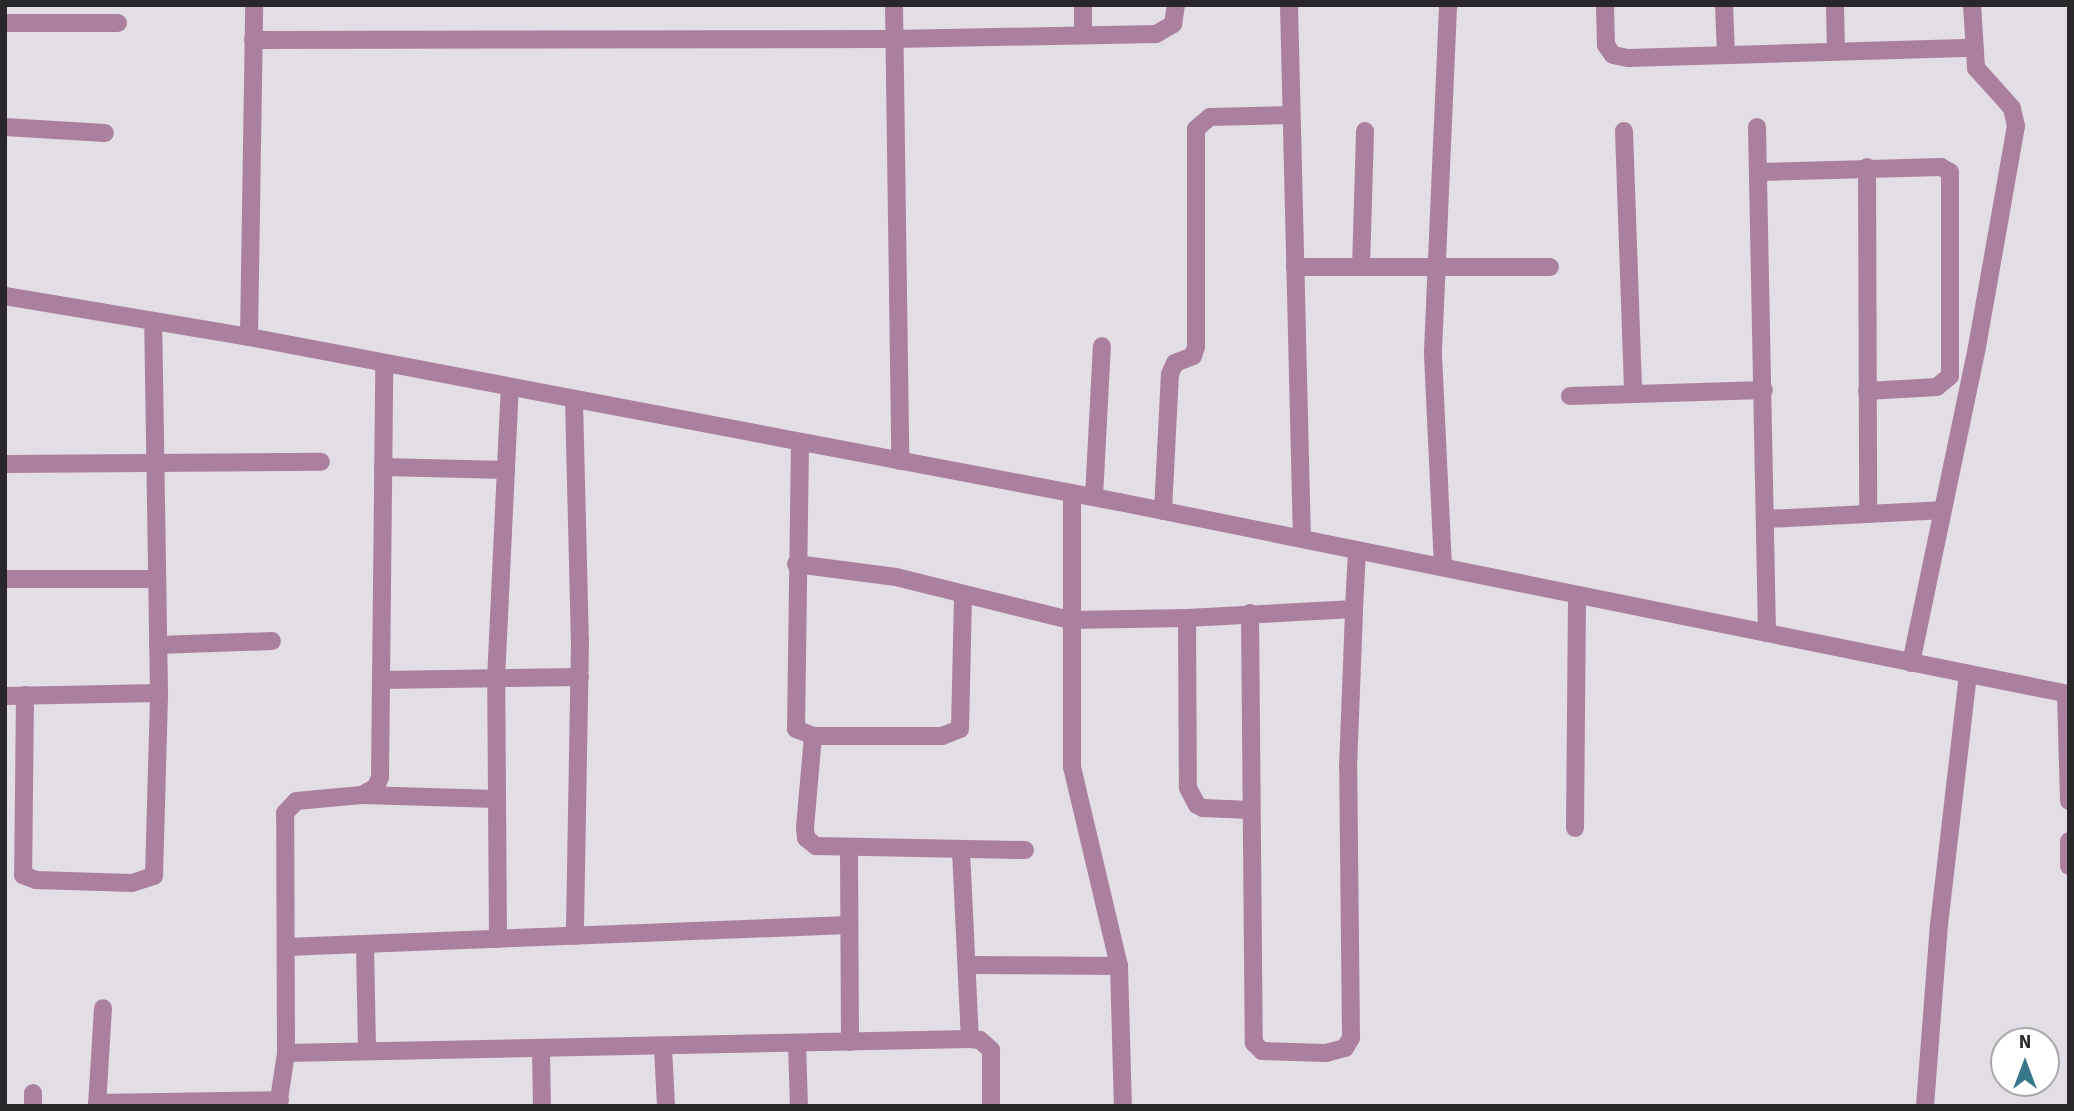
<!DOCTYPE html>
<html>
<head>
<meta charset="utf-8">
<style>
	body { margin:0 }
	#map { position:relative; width:2074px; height:1111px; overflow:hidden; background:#e3dde5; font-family:"Source Sans 3",sans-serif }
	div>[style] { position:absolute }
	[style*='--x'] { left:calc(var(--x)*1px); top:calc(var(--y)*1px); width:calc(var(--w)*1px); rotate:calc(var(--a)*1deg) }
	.minor>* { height:18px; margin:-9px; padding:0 9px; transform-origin:9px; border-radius:9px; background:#ab809f }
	span { translate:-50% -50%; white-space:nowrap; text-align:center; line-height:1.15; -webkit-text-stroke:7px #fff; paint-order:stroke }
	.frame { position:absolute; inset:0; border:7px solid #29272a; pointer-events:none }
	.north { position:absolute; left:1990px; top:1027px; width:70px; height:70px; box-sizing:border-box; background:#fff; border:2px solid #a9a9aa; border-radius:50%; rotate:0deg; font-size:19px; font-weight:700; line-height:28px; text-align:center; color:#29272a }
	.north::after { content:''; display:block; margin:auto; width:24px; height:32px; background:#38778c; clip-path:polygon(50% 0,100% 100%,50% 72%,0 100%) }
</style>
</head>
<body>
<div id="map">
	<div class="minor">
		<div style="--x:894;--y:5;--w:456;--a:89.2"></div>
		<div style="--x:1289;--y:5;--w:534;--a:88.61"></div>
		<div style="--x:1605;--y:5;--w:40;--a:88.6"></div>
		<div style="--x:1606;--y:45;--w:12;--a:55"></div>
		<div style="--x:1613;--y:55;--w:16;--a:11"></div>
		<div style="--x:1629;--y:58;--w:343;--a:-1.7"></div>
		<div style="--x:1724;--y:5;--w:50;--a:87.7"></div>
		<div style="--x:1835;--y:5;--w:46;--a:88.8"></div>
		<div style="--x:5;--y:23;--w:113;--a:0"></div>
		<div style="--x:1083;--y:35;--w:30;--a:-90"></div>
		<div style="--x:253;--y:40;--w:641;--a:-0.09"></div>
		<div style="--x:894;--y:39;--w:262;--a:-1.1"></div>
		<div style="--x:1156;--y:34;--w:20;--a:-30"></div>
		<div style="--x:1173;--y:24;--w:19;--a:-81"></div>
		<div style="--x:5;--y:127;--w:100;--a:3.4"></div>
		<div style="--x:1757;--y:127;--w:506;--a:88.87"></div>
		<div style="--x:1624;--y:131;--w:263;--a:88"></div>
		<div style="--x:1867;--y:167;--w:347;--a:89.8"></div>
		<div style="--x:1758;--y:172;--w:183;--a:-1.6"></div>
		<div style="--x:1941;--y:167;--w:10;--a:29"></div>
		<div style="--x:1950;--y:172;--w:204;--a:90"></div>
		<div style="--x:1950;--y:376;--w:17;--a:140"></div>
		<div style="--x:1937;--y:387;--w:70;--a:176.7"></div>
		<div style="--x:1295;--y:267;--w:255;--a:0"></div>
		<div style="--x:1361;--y:267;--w:136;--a:-88.3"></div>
		<div style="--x:5;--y:296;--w:247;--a:9.5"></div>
		<div style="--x:249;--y:337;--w:886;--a:10.74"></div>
		<div style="--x:1119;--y:502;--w:969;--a:11.43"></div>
		<div style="--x:249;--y:337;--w:332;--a:-89.1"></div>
		<div style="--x:1570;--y:396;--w:194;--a:-1.8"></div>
		<div style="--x:574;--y:400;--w:241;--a:88.6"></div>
		<div style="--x:580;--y:641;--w:295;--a:91"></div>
		<div style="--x:800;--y:443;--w:286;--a:90.8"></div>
		<div style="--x:796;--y:729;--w:18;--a:22"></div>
		<div style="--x:813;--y:736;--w:129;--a:0"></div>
		<div style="--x:942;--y:736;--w:19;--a:-21"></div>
		<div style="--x:960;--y:729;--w:135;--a:-88.7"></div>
		<div style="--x:5;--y:464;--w:316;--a:-0.4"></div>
		<div style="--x:383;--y:467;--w:123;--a:1.4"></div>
		<div style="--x:1072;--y:494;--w:273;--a:90"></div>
		<div style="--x:1072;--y:767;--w:204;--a:76.7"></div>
		<div style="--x:1119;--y:966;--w:140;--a:88.4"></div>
		<div style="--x:1094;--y:497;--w:151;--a:-87"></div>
		<div style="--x:1163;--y:511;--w:137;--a:-87.1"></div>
		<div style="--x:1170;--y:374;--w:12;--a:-66"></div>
		<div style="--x:1175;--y:363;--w:19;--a:-21"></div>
		<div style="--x:1193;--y:356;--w:9;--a:-72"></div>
		<div style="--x:1196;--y:347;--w:218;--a:-90"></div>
		<div style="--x:1196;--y:129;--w:18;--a:-41"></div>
		<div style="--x:1210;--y:117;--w:81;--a:-1.4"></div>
		<div style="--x:1766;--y:519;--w:175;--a:-2.9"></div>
		<div style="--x:796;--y:564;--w:101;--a:7.4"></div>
		<div style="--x:896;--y:577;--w:179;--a:13.9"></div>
		<div style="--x:1070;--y:620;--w:117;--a:-1"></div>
		<div style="--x:1187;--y:618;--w:167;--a:-3.1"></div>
		<div style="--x:1354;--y:609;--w:59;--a:-87.1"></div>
		<div style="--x:1443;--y:567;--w:216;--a:-92.7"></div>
		<div style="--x:1433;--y:351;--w:346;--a:-87.5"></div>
		<div style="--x:5;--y:579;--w:151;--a:0"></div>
		<div style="--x:1250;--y:613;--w:430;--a:89.5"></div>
		<div style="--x:1254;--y:1043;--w:11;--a:45"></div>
		<div style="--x:1262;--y:1051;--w:64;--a:1.8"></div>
		<div style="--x:1326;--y:1053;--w:20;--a:-15"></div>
		<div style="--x:1345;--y:1048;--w:12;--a:-59"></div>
		<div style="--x:1351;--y:1038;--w:270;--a:-90.6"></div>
		<div style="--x:1348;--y:768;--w:159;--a:-87.8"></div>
		<div style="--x:1187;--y:618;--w:170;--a:89.7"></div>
		<div style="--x:1188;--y:788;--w:19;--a:62"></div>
		<div style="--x:1197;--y:805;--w:7;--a:27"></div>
		<div style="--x:1203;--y:808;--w:48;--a:2.4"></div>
		<div style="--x:158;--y:645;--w:114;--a:-2"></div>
		<div style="--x:1911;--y:663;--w:323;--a:-78.2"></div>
		<div style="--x:1977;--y:347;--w:224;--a:-80"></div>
		<div style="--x:2016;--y:126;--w:18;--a:-103"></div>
		<div style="--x:2012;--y:108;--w:54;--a:-132"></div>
		<div style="--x:1976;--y:68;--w:63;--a:-93.6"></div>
		<div style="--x:383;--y:680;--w:197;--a:-0.9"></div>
		<div style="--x:2066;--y:694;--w:107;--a:88.4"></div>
		<div style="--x:25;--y:695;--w:180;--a:90.6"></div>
		<div style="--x:23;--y:875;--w:14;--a:21"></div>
		<div style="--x:36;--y:880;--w:96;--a:1.8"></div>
		<div style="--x:132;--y:883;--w:23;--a:-18"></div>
		<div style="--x:154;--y:876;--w:183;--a:-88.4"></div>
		<div style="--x:159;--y:693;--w:370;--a:-90.9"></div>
		<div style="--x:5;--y:696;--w:154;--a:-1.1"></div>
		<div style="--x:813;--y:736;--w:92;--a:95"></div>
		<div style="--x:805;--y:828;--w:10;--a:84"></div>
		<div style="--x:806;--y:838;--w:13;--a:39"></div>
		<div style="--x:816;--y:846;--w:209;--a:1.1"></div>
		<div style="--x:362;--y:795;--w:135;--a:1.7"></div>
		<div style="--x:1575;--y:828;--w:233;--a:-89.5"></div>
		<div style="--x:2069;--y:841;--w:25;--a:90"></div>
		<div style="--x:849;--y:850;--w:192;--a:89.7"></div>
		<div style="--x:961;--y:850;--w:189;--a:87.3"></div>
		<div style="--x:498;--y:939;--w:259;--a:-90.4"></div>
		<div style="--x:496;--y:680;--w:292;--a:-87.3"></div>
		<div style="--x:365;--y:945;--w:106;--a:88.9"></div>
		<div style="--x:286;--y:947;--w:563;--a:-2.24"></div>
		<div style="--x:967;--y:965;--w:152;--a:0.4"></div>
		<div style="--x:797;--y:1044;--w:62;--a:88.2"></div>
		<div style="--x:663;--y:1048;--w:58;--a:87"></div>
		<div style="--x:541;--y:1050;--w:56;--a:89"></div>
		<div style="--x:286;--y:1053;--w:684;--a:-1.17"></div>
		<div style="--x:970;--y:1039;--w:10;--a:6"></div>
		<div style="--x:980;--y:1040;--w:15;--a:42"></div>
		<div style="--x:991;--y:1050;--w:56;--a:90"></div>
		<div style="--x:97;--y:1103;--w:183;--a:-0.9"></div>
		<div style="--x:33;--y:1106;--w:13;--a:-90"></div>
		<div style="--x:97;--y:1106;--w:98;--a:-86.5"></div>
		<div style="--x:278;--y:1106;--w:54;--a:-81.4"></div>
		<div style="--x:286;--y:1053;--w:240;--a:-90.2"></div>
		<div style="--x:285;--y:813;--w:16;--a:-47"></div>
		<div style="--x:296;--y:801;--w:66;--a:-5.2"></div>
		<div style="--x:362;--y:795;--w:16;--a:-30"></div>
		<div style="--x:376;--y:787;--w:11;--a:-68"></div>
		<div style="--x:380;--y:777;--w:413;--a:-89.4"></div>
		<div style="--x:1925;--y:1106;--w:182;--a:-85.6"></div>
		<div style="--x:1939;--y:925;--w:253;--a:-83.4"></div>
	</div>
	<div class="frame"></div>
	<div class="north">N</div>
</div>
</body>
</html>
